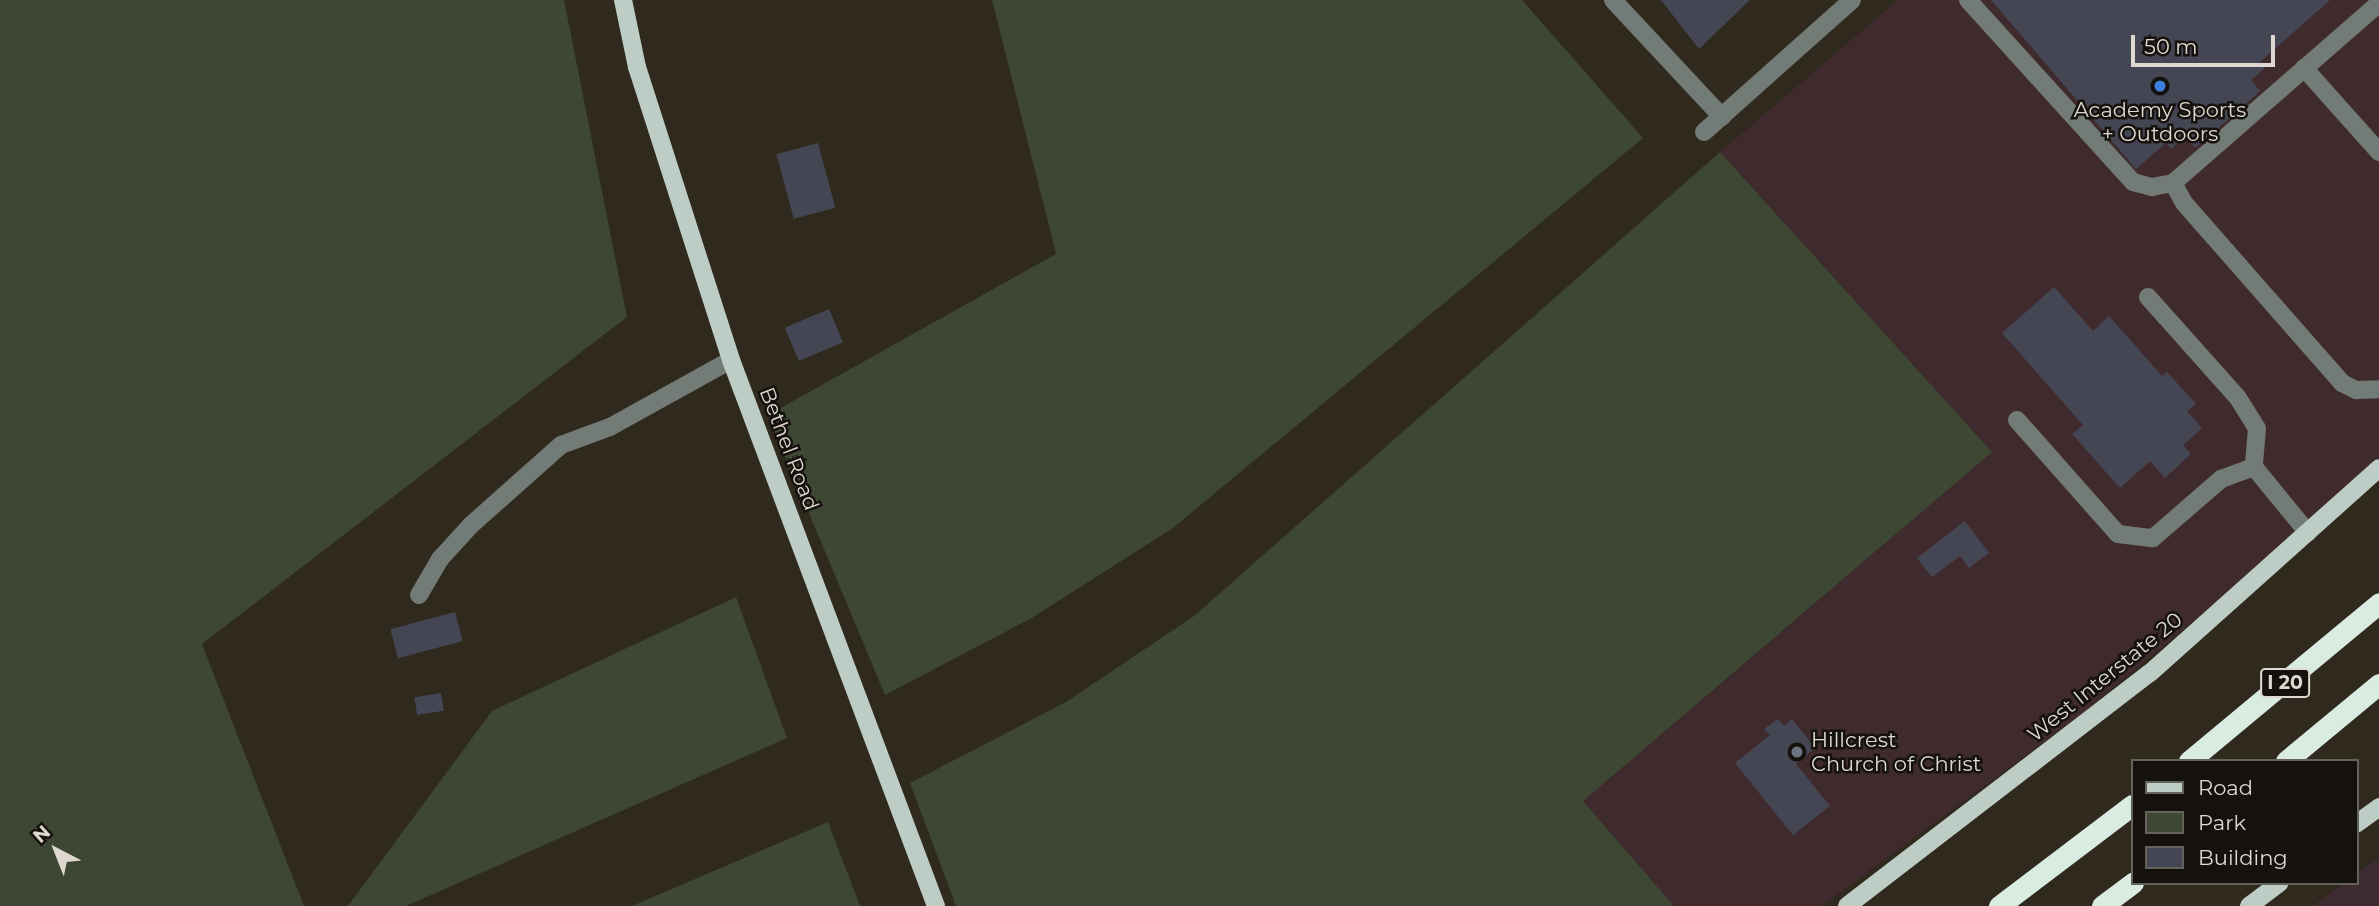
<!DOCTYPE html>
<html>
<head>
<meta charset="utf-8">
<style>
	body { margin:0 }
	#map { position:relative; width:2379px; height:906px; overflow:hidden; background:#30291d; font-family:Montserrat,sans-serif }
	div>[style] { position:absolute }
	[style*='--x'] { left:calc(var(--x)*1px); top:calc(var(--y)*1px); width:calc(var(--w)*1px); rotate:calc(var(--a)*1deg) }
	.commercial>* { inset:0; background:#3f2b2d }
	.education>* { inset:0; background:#3e2b31 }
	.green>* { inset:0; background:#3d4734 }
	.building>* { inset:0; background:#454654; transform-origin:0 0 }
	.minor>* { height:18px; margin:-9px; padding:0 9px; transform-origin:9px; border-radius:9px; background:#737b76 }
	.major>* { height:18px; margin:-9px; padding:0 9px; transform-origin:9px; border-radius:9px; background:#bdccc4 }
	.highway>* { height:21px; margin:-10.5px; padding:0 10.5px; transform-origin:10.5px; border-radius:10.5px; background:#daece2 }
	.dots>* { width:19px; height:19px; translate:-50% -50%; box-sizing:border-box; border:4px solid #15120d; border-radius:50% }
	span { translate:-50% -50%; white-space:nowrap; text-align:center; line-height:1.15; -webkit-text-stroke:5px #15120d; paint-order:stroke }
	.shield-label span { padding:2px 5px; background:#15120d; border:2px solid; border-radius:5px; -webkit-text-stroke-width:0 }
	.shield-label { font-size:19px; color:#ded8d1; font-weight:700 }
	.poi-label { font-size:21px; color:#ded8d1 }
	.left { translate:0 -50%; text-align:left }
	.street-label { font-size:21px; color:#ded8d1 }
	.legend { position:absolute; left:2131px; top:759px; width:228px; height:126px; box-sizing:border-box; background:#15120d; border:2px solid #65615b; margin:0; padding:9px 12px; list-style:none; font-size:21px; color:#ded8d1 }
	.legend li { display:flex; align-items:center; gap:14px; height:35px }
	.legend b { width:35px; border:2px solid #65615b }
	.north { position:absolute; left:21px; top:815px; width:70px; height:70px; -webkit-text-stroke:5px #15120d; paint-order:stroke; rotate:318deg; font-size:19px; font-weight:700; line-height:28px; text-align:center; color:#ded8d1 }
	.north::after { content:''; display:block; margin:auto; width:24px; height:32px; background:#ded8d1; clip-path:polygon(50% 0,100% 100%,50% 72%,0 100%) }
	.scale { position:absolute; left:2131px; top:35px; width:144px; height:32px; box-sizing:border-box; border:4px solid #ded8d1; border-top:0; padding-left:9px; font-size:21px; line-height:24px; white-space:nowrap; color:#ded8d1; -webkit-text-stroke:5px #15120d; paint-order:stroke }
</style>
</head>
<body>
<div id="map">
	<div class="commercial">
		<div style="clip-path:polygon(1898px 0,2379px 0,2379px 458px,2269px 559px,2079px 716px,1822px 906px,1674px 906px,1583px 801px,1992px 452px,1720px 152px)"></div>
	</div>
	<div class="education">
		<div style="clip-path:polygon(2379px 857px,2379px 906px,2313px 906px,2344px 883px,2356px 883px,2356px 874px)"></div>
	</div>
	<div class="green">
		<div style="clip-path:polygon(0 0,564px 0,627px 317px,202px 644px,304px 906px,0 906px)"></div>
		<div style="clip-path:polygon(992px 0,1522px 0,1643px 138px,1173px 528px,1030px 619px,885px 695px,768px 415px,1056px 254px)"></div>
		<div style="clip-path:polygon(1720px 152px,1992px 452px,1583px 801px,1674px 906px,956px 906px,910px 783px,1066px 702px,1194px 616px)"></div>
		<div style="clip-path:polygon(736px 597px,787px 738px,406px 906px,348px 906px,492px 711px)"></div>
		<div style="clip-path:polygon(828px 822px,860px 906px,632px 906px)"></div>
	</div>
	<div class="building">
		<div style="clip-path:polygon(1661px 0,1750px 0,1699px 49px)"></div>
		<div style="clip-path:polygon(1991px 0,2330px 0,2260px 62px,2265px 68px,2251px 80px,2260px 91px,2214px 132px,2195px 148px,2185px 136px,2171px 149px,2166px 143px,2136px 169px)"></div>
		<div style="left:818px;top:143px;width:67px;height:43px;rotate:75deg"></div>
		<div style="clip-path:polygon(2054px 287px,2093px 331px,2109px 316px,2162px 376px,2167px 372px,2196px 404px,2187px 411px,2202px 428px,2183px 445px,2191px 454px,2165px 478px,2150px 461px,2120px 488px,2072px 434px,2083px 425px,2002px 333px)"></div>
		<div style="left:829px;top:309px;width:36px;height:48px;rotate:67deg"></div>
		<div style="clip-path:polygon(1965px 521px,1989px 553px,1969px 568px,1960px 556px,1932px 577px,1917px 558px)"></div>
		<div style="left:455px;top:612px;width:30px;height:67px;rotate:75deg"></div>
		<div style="left:441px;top:693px;width:18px;height:27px;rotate:81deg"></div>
		<div style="clip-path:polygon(1778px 719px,1784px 726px,1792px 719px,1815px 748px,1796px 764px,1830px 806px,1793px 835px,1735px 763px,1770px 735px,1764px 729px)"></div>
	</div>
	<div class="minor">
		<div style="--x:1613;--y:0;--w:160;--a:47"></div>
		<div style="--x:1968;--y:0;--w:246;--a:47.8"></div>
		<div style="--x:2133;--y:182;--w:20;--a:15"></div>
		<div style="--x:2152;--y:187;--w:21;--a:-11"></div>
		<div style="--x:2173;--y:183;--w:274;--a:-41.1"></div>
		<div style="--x:2304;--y:68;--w:113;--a:48.2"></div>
		<div style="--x:1704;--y:132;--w:198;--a:-41.7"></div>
		<div style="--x:2173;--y:183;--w:23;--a:61"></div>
		<div style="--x:2184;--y:203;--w:240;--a:48.7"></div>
		<div style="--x:2342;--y:383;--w:16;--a:27"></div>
		<div style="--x:2356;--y:390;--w:23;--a:-2"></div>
		<div style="--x:2148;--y:297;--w:135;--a:48.3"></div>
		<div style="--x:2238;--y:398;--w:36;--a:58"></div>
		<div style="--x:2257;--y:429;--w:38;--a:95"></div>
		<div style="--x:2254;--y:467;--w:85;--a:50.7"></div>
		<div style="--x:2017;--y:420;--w:152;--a:48.5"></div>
		<div style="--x:2118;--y:534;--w:35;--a:7"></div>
		<div style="--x:2153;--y:538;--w:90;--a:-40.9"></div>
		<div style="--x:2221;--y:479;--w:35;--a:-20"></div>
		<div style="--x:419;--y:595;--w:42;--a:-59.7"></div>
		<div style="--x:440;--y:559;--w:46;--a:-47.6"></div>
		<div style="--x:471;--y:525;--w:120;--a:-41.6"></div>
		<div style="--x:561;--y:445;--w:52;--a:-20.2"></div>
		<div style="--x:610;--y:427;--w:138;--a:-29"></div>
	</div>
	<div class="major">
		<div style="--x:623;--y:0;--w:68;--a:78.2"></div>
		<div style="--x:637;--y:67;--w:308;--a:72.2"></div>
		<div style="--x:731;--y:360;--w:583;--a:69.42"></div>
		<div style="--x:2356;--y:824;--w:29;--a:-36"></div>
		<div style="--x:1847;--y:906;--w:382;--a:-37.6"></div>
		<div style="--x:2150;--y:673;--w:307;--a:-41.8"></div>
		<div style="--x:2249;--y:906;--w:38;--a:-37"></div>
	</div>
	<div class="highway">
		<div style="--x:2189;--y:761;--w:247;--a:-39.7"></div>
		<div style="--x:2286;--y:761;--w:121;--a:-39.6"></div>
		<div style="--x:1999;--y:906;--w:167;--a:-37.2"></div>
		<div style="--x:2102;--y:906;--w:39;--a:-37"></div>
	</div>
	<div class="dots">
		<div style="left:2160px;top:86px;background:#3f7fe0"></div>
		<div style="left:1797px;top:752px;background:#6b7280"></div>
	</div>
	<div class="shield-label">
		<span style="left:2285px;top:683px">I 20</span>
	</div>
	<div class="poi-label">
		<span style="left:2160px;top:122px">Academy Sports<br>+ Outdoors</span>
		<span class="left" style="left:1811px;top:752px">Hillcrest<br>Church of Christ</span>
	</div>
	<div class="street-label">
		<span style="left:789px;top:449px;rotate:69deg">Bethel Road</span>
		<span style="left:2105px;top:677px;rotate:-39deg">West Interstate 20</span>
	</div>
	<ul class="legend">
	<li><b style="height:9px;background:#bdccc4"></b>Road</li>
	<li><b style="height:19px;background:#3d4734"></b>Park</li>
	<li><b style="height:19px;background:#454654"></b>Building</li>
	</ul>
	<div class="north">N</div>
	<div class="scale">50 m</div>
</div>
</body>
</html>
